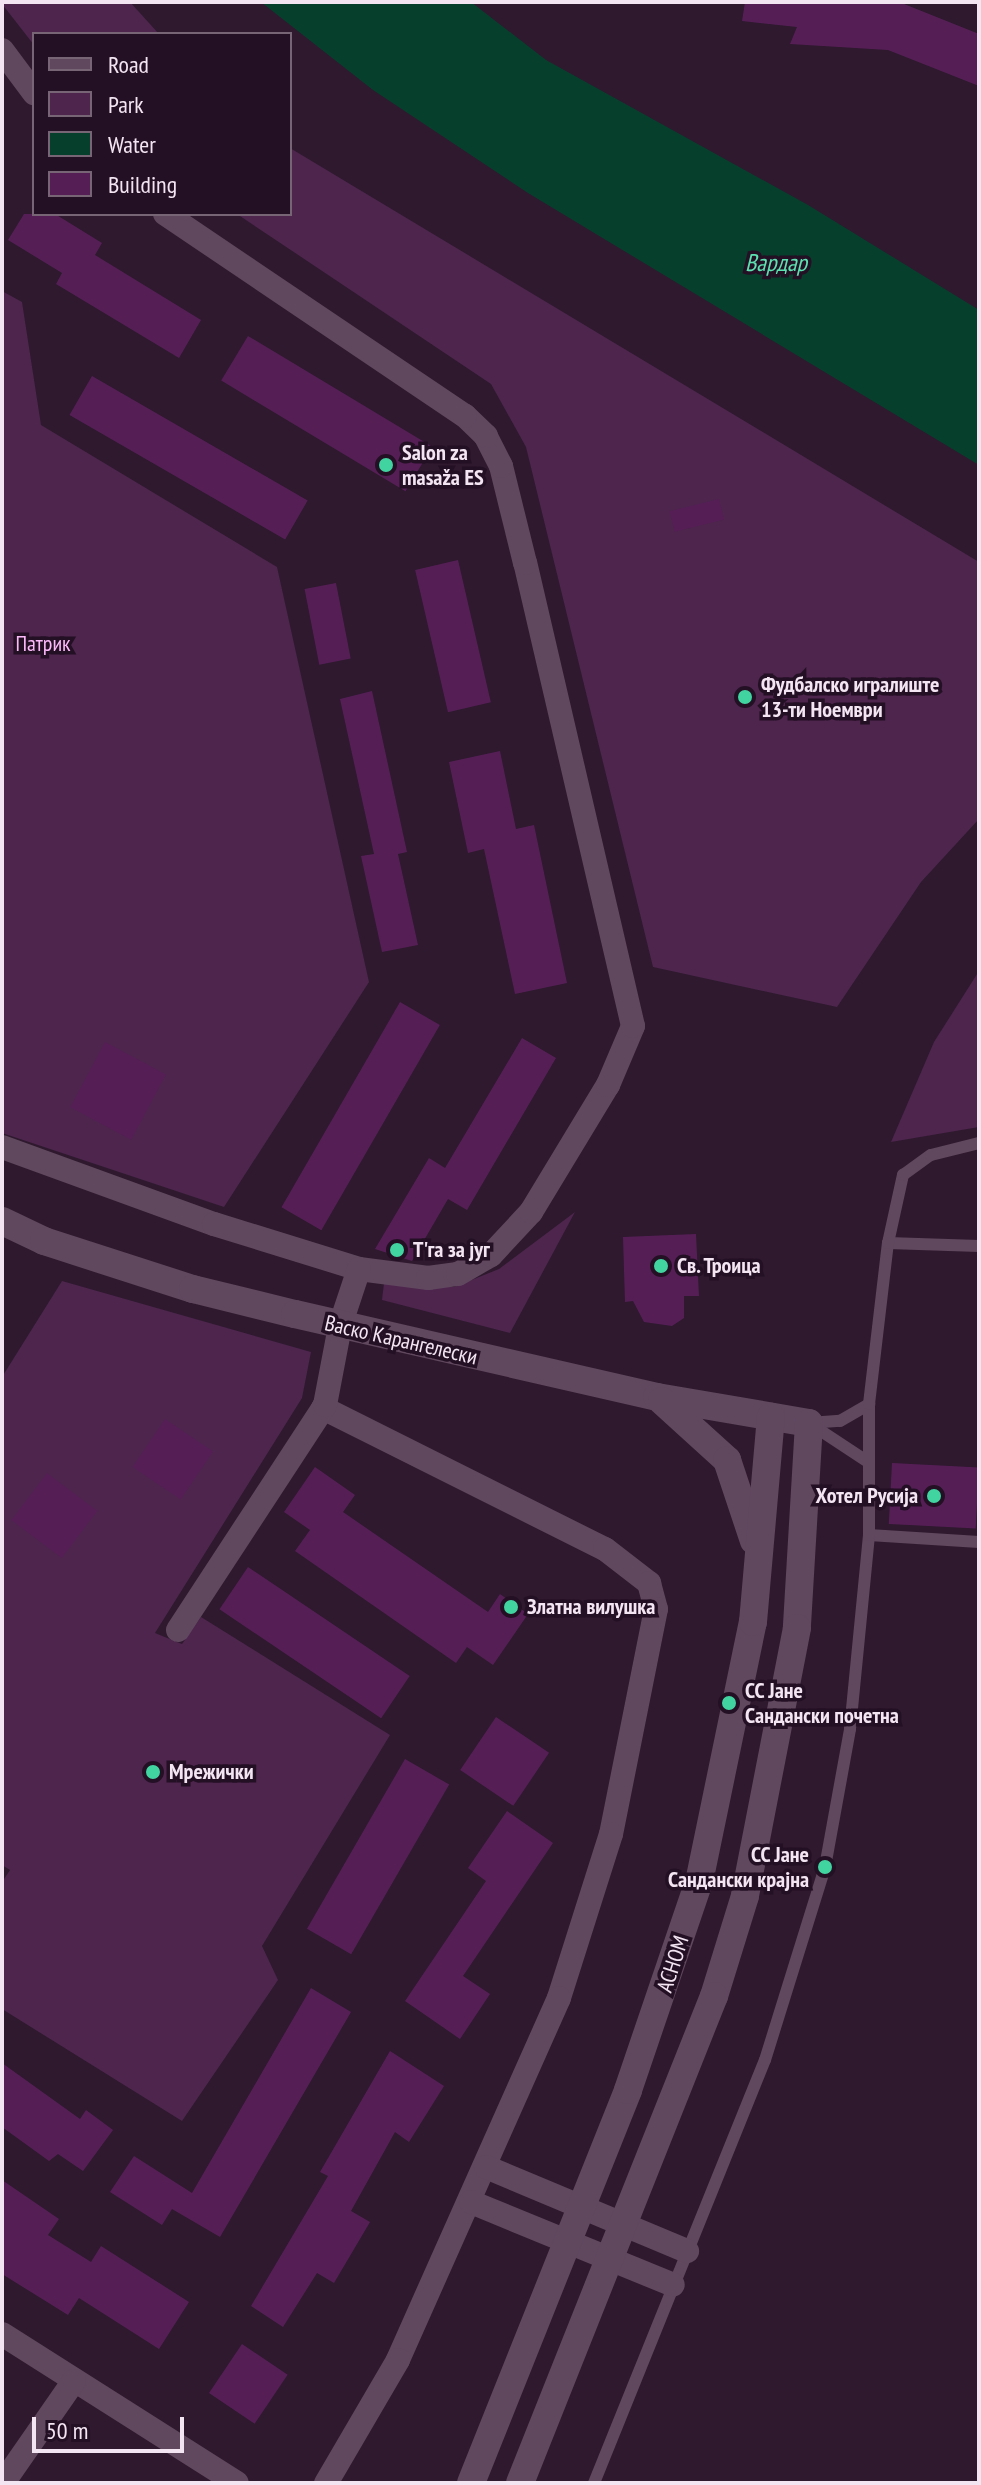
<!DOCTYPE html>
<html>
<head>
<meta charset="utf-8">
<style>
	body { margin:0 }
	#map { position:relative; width:981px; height:2485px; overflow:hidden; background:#2e192e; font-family:"PT Sans Narrow",sans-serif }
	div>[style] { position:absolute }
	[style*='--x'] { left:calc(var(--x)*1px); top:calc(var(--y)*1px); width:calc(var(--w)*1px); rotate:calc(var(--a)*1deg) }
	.green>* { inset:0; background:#4d254d }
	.water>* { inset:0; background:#06402d }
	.building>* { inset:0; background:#551f56; transform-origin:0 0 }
	.service>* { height:12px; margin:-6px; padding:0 6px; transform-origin:6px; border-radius:6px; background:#60485f }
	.minor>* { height:24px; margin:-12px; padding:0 12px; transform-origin:12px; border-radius:12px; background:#60485f }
	.tertiary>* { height:28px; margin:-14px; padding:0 14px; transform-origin:14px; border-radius:14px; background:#60485f }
	.dots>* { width:22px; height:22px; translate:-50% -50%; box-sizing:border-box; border:4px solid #241024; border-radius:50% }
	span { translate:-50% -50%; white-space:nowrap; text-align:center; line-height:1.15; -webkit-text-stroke:7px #241024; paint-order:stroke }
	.poi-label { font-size:22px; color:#f3e5f2; font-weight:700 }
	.left { translate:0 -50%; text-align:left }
	.right { translate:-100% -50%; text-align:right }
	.park-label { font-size:22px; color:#fbb9f9 }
	.street-label { font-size:22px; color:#f3e5f2 }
	.water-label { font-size:24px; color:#5be2b0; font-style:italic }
	.frame { position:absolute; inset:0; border:4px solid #f3e5f2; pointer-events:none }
	.legend { position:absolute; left:32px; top:32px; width:260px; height:184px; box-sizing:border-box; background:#241024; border:2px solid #776576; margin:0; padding:10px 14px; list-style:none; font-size:24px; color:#f3e5f2 }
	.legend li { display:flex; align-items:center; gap:16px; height:40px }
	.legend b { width:40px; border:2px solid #776576 }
	.scale { position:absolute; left:32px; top:2417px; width:152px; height:36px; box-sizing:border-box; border:4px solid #f3e5f2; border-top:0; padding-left:10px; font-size:24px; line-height:28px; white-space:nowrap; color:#f3e5f2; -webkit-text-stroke:6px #241024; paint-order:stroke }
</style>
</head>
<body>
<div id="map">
	<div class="green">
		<div style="clip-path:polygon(130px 2px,159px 34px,34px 34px,34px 45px,2px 4px)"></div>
		<div style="clip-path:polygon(290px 148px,979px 562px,979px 819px,921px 882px,837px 1007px,653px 967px,526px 447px,491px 384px,237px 214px,290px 214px)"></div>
		<div style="clip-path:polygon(2px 291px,22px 302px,41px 425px,277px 567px,369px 982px,224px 1207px,2px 1133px)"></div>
		<div style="clip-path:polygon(979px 971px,979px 1127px,891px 1142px,934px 1042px)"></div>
		<div style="clip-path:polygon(575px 1212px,510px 1333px,382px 1300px,384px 1283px,454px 1287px,499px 1269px)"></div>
		<div style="clip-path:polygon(62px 1281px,311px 1352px,302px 1398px,155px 1633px,182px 1644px,201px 1617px,390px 1735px,262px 1946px,278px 1980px,182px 2121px,2px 2009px,2px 1882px,10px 1870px,2px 1865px,2px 1377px)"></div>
	</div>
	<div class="water">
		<div style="clip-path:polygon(261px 2px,471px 2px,546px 60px,808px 205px,979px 310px,979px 465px,528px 193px,373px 90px)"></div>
	</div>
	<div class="building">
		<div style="clip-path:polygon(745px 2px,904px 4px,979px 34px,979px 86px,888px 50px,790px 44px,797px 27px,742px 21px)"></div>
		<div style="clip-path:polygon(24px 214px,55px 214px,102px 243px,95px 255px,201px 320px,179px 358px,56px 284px,62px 273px,8px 240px)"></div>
		<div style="left:248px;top:336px;width:215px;height:52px;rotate:31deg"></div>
		<div style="left:92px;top:376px;width:249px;height:45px;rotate:30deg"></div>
		<div style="left:719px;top:499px;width:21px;height:51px;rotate:76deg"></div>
		<div style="left:458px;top:560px;width:146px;height:44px;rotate:77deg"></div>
		<div style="left:336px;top:583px;width:77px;height:32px;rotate:79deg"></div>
		<div style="clip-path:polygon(372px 691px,407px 852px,398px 854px,418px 945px,382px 952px,361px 856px,374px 854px,340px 699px)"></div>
		<div style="clip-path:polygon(500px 751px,516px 829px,534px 825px,567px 983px,515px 994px,484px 849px,468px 853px,449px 762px)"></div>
		<div style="left:400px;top:1002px;width:46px;height:237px;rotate:30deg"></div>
		<div style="clip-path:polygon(522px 1038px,556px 1058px,467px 1210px,448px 1199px,412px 1261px,375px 1249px,429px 1158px,445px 1168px)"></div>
		<div style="left:105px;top:1042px;width:69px;height:74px;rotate:28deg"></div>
		<div style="clip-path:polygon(696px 1234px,699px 1296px,684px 1296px,684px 1318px,672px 1326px,644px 1322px,633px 1301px,625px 1302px,623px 1237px)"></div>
		<div style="left:165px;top:1419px;width:58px;height:58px;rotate:34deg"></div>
		<div style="left:892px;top:1463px;width:87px;height:61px;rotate:3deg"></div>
		<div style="clip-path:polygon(315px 1467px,355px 1495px,343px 1512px,488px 1612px,500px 1594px,528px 1614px,493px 1665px,467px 1647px,456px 1663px,295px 1551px,310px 1530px,284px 1512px)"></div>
		<div style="left:47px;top:1473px;width:63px;height:59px;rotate:37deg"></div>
		<div style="left:248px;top:1567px;width:195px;height:51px;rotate:34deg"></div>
		<div style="left:496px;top:1717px;width:64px;height:64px;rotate:34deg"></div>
		<div style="left:405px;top:1759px;width:51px;height:196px;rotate:30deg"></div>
		<div style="clip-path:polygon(507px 1811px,553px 1843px,463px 1976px,490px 1994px,460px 2039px,405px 2001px,486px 1881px,468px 1868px)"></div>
		<div style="clip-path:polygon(311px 1988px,351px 2012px,220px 2237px,172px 2209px,162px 2225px,110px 2192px,134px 2156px,192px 2193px)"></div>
		<div style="clip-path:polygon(390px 2051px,444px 2086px,409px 2142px,395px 2132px,351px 2211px,370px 2222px,334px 2283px,317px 2273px,283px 2327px,251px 2306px,328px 2176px,320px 2172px)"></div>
		<div style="clip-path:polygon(2px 2063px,80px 2119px,86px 2110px,113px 2130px,83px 2171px,58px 2154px,49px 2161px,2px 2127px)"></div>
		<div style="clip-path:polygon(2px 2180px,59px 2219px,48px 2235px,91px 2262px,101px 2246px,189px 2302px,159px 2349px,79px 2298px,68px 2315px,2px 2274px)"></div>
		<div style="left:242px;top:2344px;width:55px;height:59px;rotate:34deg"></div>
	</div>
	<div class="service">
		<div style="--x:888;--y:1243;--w:91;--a:1.9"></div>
		<div style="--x:809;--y:1423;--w:31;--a:-4"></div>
		<div style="--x:840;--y:1421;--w:34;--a:-30"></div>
		<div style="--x:812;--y:1425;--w:64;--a:33.4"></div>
		<div style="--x:869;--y:1535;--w:110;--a:3.6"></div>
		<div style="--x:594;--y:2483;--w:456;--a:-68"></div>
		<div style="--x:765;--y:2060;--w:202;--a:-72.7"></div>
		<div style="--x:825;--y:1867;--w:140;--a:-79.7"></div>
		<div style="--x:850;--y:1729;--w:195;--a:-84.4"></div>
		<div style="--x:869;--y:1535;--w:131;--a:-90"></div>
		<div style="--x:869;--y:1404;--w:162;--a:-83.3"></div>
		<div style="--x:888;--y:1243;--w:70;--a:-77.6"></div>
		<div style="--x:903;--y:1175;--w:34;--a:-36"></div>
		<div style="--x:931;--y:1155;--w:49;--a:-14"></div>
	</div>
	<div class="minor">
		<div style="--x:2;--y:50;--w:54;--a:53.3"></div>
		<div style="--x:2;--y:1147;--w:226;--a:20"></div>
		<div style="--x:214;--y:1224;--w:152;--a:17.2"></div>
		<div style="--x:359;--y:1269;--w:70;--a:7.4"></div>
		<div style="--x:428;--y:1278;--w:30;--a:-8"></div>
		<div style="--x:458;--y:1274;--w:38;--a:-30"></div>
		<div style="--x:491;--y:1255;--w:59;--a:-47.1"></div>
		<div style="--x:531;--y:1212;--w:149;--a:-58.8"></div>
		<div style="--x:608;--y:1085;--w:64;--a:-67"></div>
		<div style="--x:633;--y:1026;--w:475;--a:-103.1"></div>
		<div style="--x:525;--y:563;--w:100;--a:-103.9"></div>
		<div style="--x:501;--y:466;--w:34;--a:-117"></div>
		<div style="--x:486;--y:436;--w:29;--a:-136"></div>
		<div style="--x:465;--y:416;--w:362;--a:-146"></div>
		<div style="--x:323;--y:1408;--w:315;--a:26.6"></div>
		<div style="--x:605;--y:1549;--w:56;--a:37.7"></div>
		<div style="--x:649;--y:1583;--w:27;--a:75"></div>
		<div style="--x:656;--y:1609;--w:229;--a:101.3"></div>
		<div style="--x:611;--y:1834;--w:172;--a:107.6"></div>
		<div style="--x:559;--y:1998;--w:396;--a:114"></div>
		<div style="--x:398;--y:2360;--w:143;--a:120.3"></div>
		<div style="--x:178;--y:1630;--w:269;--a:-56.8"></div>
		<div style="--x:325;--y:1405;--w:80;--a:-79.2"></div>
		<div style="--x:340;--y:1326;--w:60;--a:-71.6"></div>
		<div style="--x:486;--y:2167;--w:218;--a:22.7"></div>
		<div style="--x:471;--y:2202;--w:218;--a:22.3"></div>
		<div style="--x:2;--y:2334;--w:278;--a:32.4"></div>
		<div style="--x:3;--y:2483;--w:124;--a:-55.2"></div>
	</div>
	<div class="tertiary">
		<div style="--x:2;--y:1221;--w:47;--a:25.5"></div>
		<div style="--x:44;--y:1241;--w:157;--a:17.9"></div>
		<div style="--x:193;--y:1289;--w:105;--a:13.8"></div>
		<div style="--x:295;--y:1314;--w:371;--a:12.9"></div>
		<div style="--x:657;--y:1397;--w:154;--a:9.7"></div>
		<div style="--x:809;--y:1423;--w:205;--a:93.4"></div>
		<div style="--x:797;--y:1628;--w:273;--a:101"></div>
		<div style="--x:745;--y:1896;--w:105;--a:107.2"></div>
		<div style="--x:714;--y:1996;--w:524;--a:111.72"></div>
		<div style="--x:662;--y:1401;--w:88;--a:42.2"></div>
		<div style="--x:727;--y:1460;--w:85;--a:71.6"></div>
		<div style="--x:471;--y:2483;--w:423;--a:-68.2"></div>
		<div style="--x:628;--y:2090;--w:220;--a:-71.2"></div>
		<div style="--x:699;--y:1882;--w:266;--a:-78.3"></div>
		<div style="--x:753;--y:1622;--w:206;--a:-85"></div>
	</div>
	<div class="dots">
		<div style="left:386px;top:465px;background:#41d4a1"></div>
		<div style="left:745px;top:697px;background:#41d4a1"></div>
		<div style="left:397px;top:1250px;background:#41d4a1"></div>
		<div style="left:661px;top:1266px;background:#41d4a1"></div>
		<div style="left:934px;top:1496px;background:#41d4a1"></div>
		<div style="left:511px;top:1607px;background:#41d4a1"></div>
		<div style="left:729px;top:1703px;background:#41d4a1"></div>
		<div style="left:153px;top:1772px;background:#41d4a1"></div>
		<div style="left:825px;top:1867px;background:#41d4a1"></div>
	</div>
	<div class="poi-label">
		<span class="left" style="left:402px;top:465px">Salon za<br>masaža ES</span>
		<span class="left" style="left:761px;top:697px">Фудбалско игралиште<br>13-ти Ноември</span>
		<span class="left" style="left:413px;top:1250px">Т'га за југ</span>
		<span class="left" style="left:677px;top:1266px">Св. Троица</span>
		<span class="right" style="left:918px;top:1496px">Хотел Русија</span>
		<span class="left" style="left:527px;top:1607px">Златна вилушка</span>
		<span class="left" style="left:745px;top:1703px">СС Јане<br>Сандански почетна</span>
		<span class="left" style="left:169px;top:1772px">Мрежички</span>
		<span class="right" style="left:809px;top:1867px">СС Јане<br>Сандански крајна</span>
	</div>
	<div class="park-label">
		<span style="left:43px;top:644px">Патрик</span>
	</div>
	<div class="street-label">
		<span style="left:401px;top:1340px;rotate:13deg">Васко Карангелески</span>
		<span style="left:673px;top:1964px;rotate:-72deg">АСНОМ</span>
	</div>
	<div class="water-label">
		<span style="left:776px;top:263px">Вардар</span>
	</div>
	<div class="frame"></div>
	<ul class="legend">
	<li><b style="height:10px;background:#60485f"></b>Road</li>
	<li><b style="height:22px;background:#4d254d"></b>Park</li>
	<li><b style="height:22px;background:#06402d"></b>Water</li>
	<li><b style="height:22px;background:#551f56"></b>Building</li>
	</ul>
	<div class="scale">50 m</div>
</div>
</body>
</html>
